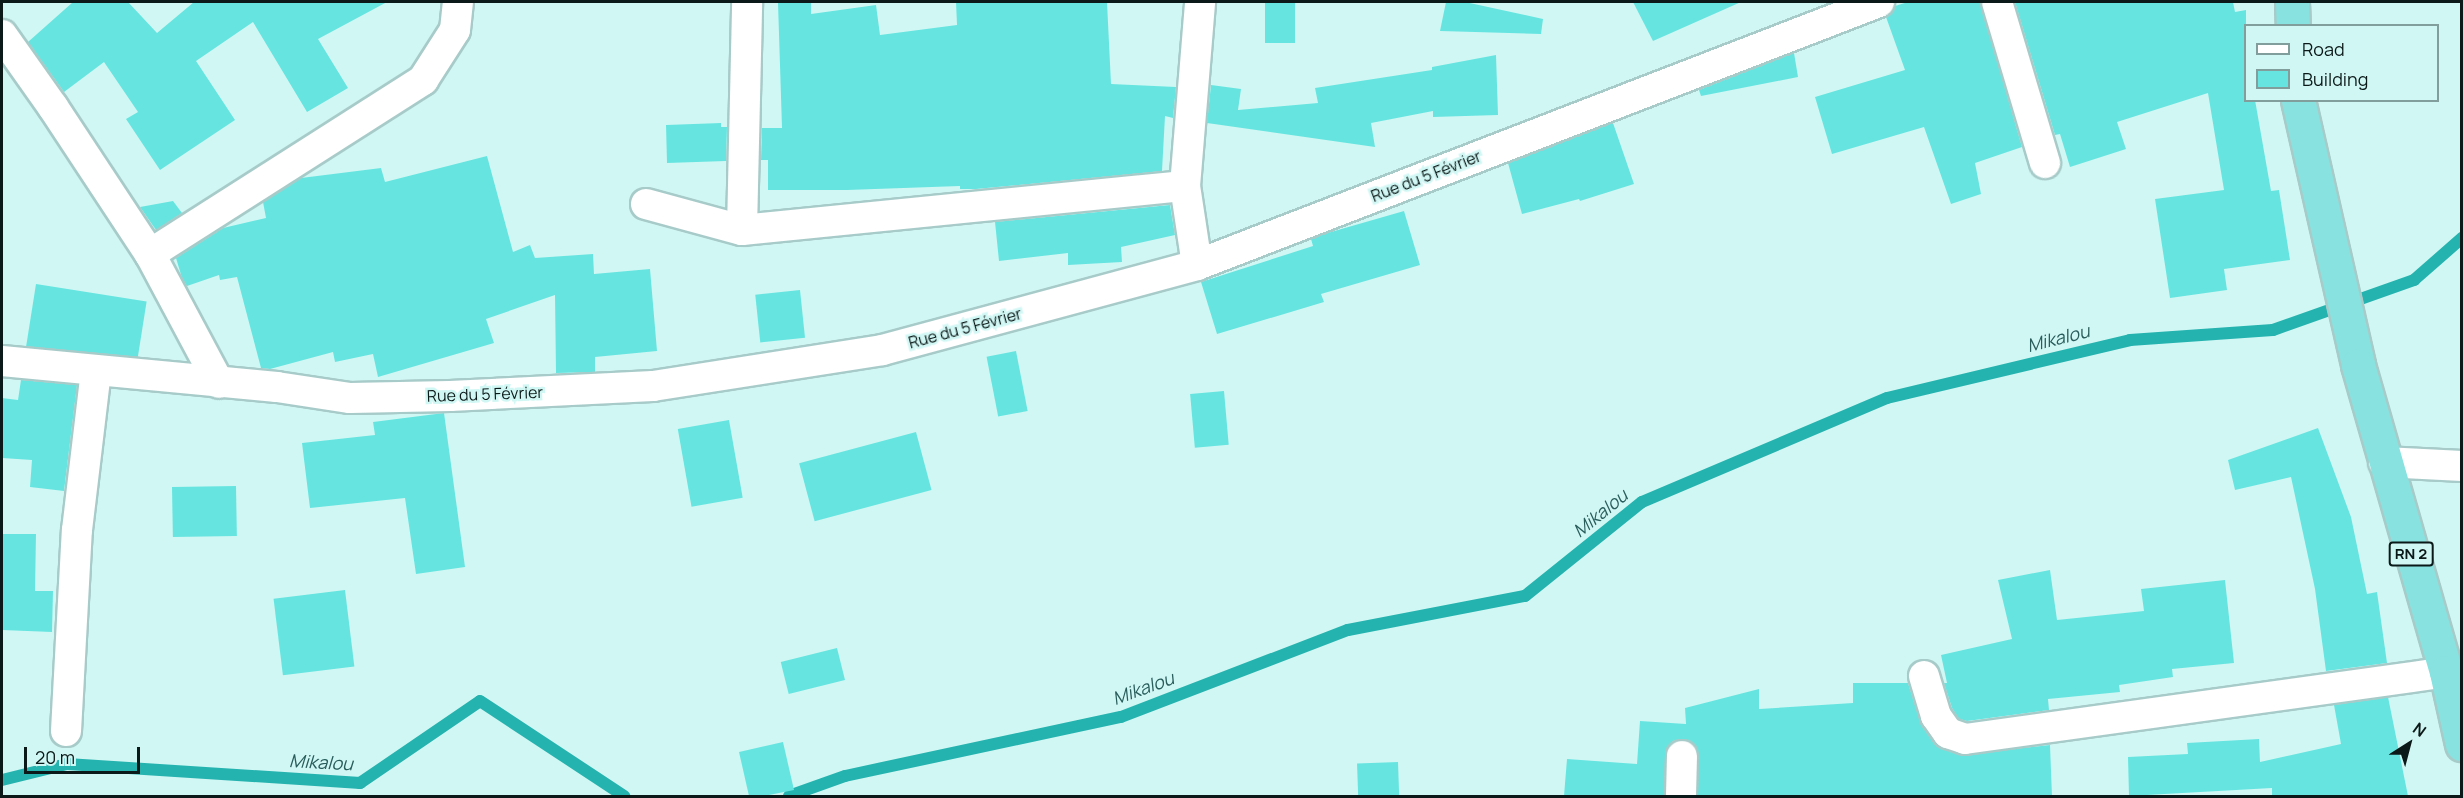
<!DOCTYPE html>
<html>
<head>
<meta charset="utf-8">
<style>
	body { margin:0 }
	#map { position:relative; width:2463px; height:798px; overflow:hidden; background:#d1f7f4; font-family:Manrope,sans-serif }
	div>[style] { position:absolute }
	[style*='--x'] { left:calc(var(--x)*1px); top:calc(var(--y)*1px); width:calc(var(--w)*1px); rotate:calc(var(--a)*1deg) }
	.stream>* { height:12px; margin:-6px; padding:0 6px; transform-origin:6px; border-radius:6px; background:#25b3af }
	.building>* { inset:0; background:#66e5e0; transform-origin:0 0 }
	.roads { filter:drop-shadow(2px 0 #a7cbc9) drop-shadow(-2px 0 #a7cbc9) drop-shadow(0 2px #a7cbc9) drop-shadow(0 -2px #a7cbc9) }
	.minor>* { height:30px; margin:-15px; padding:0 15px; transform-origin:15px; border-radius:15px; background:#fff }
	.trunk>* { height:33px; margin:-16.5px; padding:0 16.5px; transform-origin:16.5px; border-radius:16.5px; background:#88e2df }
	span { translate:-50% -50%; white-space:nowrap; text-align:center; line-height:1.15; -webkit-text-stroke:5px #d1f7f4; paint-order:stroke }
	.shield-label span { padding:2px 4px; background:#d1f7f4; border:2px solid; border-radius:4px; -webkit-text-stroke-width:0 }
	.shield-label { font-size:15px; color:#0b1918; font-weight:700 }
	.street-label { font-size:16px; color:#0b1918 }
	.water-label { font-size:18px; color:#285d5c; font-style:italic }
	.frame { position:absolute; inset:0; border:3px solid #0b1918; pointer-events:none }
	.legend { position:absolute; left:2244px; top:24px; width:195px; height:78px; box-sizing:border-box; background:#d1f7f4; border:2px solid #829e9c; margin:0; padding:8px 10px; list-style:none; font-size:18px; color:#0b1918 }
	.legend li { display:flex; align-items:center; gap:12px; height:30px }
	.legend b { width:30px; border:2px solid #829e9c }
	.north { position:absolute; left:2379px; top:714px; width:60px; height:60px; -webkit-text-stroke:4px #d1f7f4; paint-order:stroke; rotate:36deg; font-size:16px; font-weight:700; line-height:24px; text-align:center; color:#0b1918 }
	.north::after { content:''; display:block; margin:auto; width:21px; height:27px; background:#0b1918; clip-path:polygon(50% 0,100% 100%,50% 72%,0 100%) }
	.scale { position:absolute; left:24px; top:747px; width:116px; height:27px; box-sizing:border-box; border:3px solid #0b1918; border-top:0; padding-left:8px; font-size:18px; line-height:21px; white-space:nowrap; color:#0b1918; -webkit-text-stroke:4px #d1f7f4; paint-order:stroke }
</style>
</head>
<body>
<div id="map">
	<div class="stream">
		<div style="--x:2;--y:780;--w:67;--a:-13.8"></div>
		<div style="--x:67;--y:764;--w:294;--a:3.7"></div>
		<div style="--x:360;--y:783;--w:145;--a:-34.3"></div>
		<div style="--x:480;--y:701;--w:173;--a:33.4"></div>
		<div style="--x:789;--y:796;--w:59;--a:-19.7"></div>
		<div style="--x:845;--y:776;--w:282;--a:-12.1"></div>
		<div style="--x:1121;--y:717;--w:243;--a:-21"></div>
		<div style="--x:1348;--y:630;--w:180;--a:-10.9"></div>
		<div style="--x:1525;--y:596;--w:150;--a:-38.8"></div>
		<div style="--x:1642;--y:502;--w:266;--a:-23"></div>
		<div style="--x:1887;--y:398;--w:250;--a:-13.4"></div>
		<div style="--x:2130;--y:340;--w:143;--a:-4"></div>
		<div style="--x:2273;--y:330;--w:150;--a:-19.5"></div>
		<div style="--x:2414;--y:280;--w:64;--a:-41.2"></div>
	</div>
	<div class="building">
		<div style="clip-path:polygon(73px 2px,128px 2px,157px 33px,194px 2px,387px 2px,318px 39px,348px 88px,307px 112px,253px 22px,196px 61px,235px 120px,160px 170px,126px 119px,138px 112px,104px 62px,64px 92px,28px 42px)"></div>
		<div style="clip-path:polygon(811px 2px,811px 14px,876px 5px,880px 35px,957px 25px,956px 2px,1107px 2px,1111px 84px,1176px 87px,1173px 118px,1165px 116px,1162px 171px,976px 189px,960px 189px,960px 186px,847px 190px,768px 190px,768px 160px,761px 160px,762px 128px,782px 128px,778px 3px)"></div>
		<div style="left:1265px;top:2px;width:30px;height:41px"></div>
		<div style="clip-path:polygon(1446px 2px,1465px 2px,1543px 19px,1541px 34px,1440px 31px)"></div>
		<div style="clip-path:polygon(1633px 2px,1741px 2px,1653px 41px)"></div>
		<div style="clip-path:polygon(1908px 2px,1980px 2px,2022px 147px,1975px 163px,1981px 194px,1951px 204px,1924px 127px,1832px 154px,1815px 97px,1905px 70px,1886px 17px,1895px 6px)"></div>
		<div style="clip-path:polygon(2015px 2px,2233px 2px,2235px 12px,2246px 10px,2246px 100px,2255px 100px,2271px 191px,2279px 190px,2290px 260px,2224px 269px,2227px 290px,2170px 298px,2155px 199px,2224px 190px,2208px 93px,2117px 122px,2126px 149px,2070px 167px,2060px 134px,2055px 135px)"></div>
		<div style="clip-path:polygon(1794px 53px,1798px 77px,1701px 96px,1699px 90px)"></div>
		<div style="clip-path:polygon(1496px 55px,1498px 115px,1433px 117px,1433px 111px,1371px 123px,1375px 147px,1207px 123px,1211px 85px,1241px 89px,1238px 110px,1318px 103px,1315px 88px,1432px 70px,1432px 67px)"></div>
		<div style="clip-path:polygon(721px 123px,721px 127px,727px 127px,726px 161px,667px 163px,666px 125px)"></div>
		<div style="clip-path:polygon(1613px 123px,1634px 184px,1580px 201px,1579px 199px,1522px 214px,1508px 163px)"></div>
		<div style="clip-path:polygon(487px 156px,513px 252px,530px 245px,535px 258px,593px 254px,594px 274px,650px 269px,657px 351px,595px 357px,595px 372px,556px 373px,555px 295px,486px 319px,494px 343px,378px 377px,373px 354px,335px 362px,333px 352px,270px 369px,261px 368px,237px 277px,220px 280px,219px 275px,187px 286px,182px 278px,176px 258px,223px 228px,266px 218px,263px 202px,301px 178px,381px 168px,385px 182px)"></div>
		<div style="clip-path:polygon(173px 201px,182px 213px,156px 230px,140px 207px)"></div>
		<div style="clip-path:polygon(1170px 205px,1175px 235px,1121px 247px,1122px 262px,1068px 265px,1068px 253px,999px 261px,995px 222px)"></div>
		<div style="clip-path:polygon(1404px 211px,1420px 265px,1321px 294px,1324px 302px,1217px 334px,1201px 282px,1313px 246px,1311px 239px,1324px 234px)"></div>
		<div style="left:36px;top:284px;width:112px;height:63px;rotate:9deg"></div>
		<div style="left:800px;top:290px;width:48px;height:45px;rotate:84deg"></div>
		<div style="left:1016px;top:351px;width:61px;height:30px;rotate:79deg"></div>
		<div style="clip-path:polygon(21px 380px,77px 385px,64px 491px,30px 487px,32px 460px,2px 458px,2px 398px,18px 400px)"></div>
		<div style="left:1224px;top:391px;width:54px;height:34px;rotate:85deg"></div>
		<div style="clip-path:polygon(444px 413px,465px 567px,416px 574px,405px 498px,310px 508px,302px 443px,375px 435px,373px 422px)"></div>
		<div style="left:729px;top:420px;width:79px;height:52px;rotate:80deg"></div>
		<div style="clip-path:polygon(2318px 428px,2351px 517px,2367px 594px,2377px 592px,2387px 663px,2326px 671px,2315px 589px,2291px 477px,2235px 490px,2228px 460px)"></div>
		<div style="left:916px;top:432px;width:60px;height:121px;rotate:75deg"></div>
		<div style="left:236px;top:486px;width:50px;height:64px;rotate:89deg"></div>
		<div style="clip-path:polygon(2px 534px,36px 534px,35px 591px,53px 591px,52px 632px,2px 630px)"></div>
		<div style="clip-path:polygon(2050px 570px,2057px 620px,2144px 611px,2141px 589px,2225px 580px,2234px 663px,2172px 669px,2173px 677px,2119px 685px,2120px 692px,2048px 699px,2049px 710px,1967px 721px,1959px 719px,1952px 708px,1944px 683px,1947px 683px,1941px 655px,2012px 639px,1998px 580px)"></div>
		<div style="left:345px;top:590px;width:77px;height:72px;rotate:83deg"></div>
		<div style="left:837px;top:648px;width:33px;height:58px;rotate:76deg"></div>
		<div style="clip-path:polygon(1853px 683px,1908px 683px,1920px 721px,1934px 743px,1959px 755px,2050px 745px,2052px 796px,1698px 796px,1697px 748px,1691px 742px,1682px 739px,1673px 741px,1667px 748px,1664px 796px,1564px 796px,1567px 759px,1637px 764px,1640px 721px,1686px 724px,1685px 708px,1759px 689px,1759px 709px,1853px 703px)"></div>
		<div style="clip-path:polygon(2388px 697px,2408px 796px,2272px 796px,2272px 788px,2129px 796px,2128px 757px,2188px 754px,2187px 743px,2259px 739px,2260px 762px,2341px 744px,2334px 705px)"></div>
		<div style="clip-path:polygon(783px 742px,794px 790px,764px 796px,749px 796px,739px 752px)"></div>
		<div style="left:1398px;top:762px;width:34px;height:41px;rotate:88deg"></div>
	</div>
	<div class="roads">
		<div class="minor">
			<div style="--x:1997;--y:2;--w:168;--a:73.4"></div>
			<div style="--x:2;--y:35;--w:88;--a:54.7"></div>
			<div style="--x:53;--y:107;--w:176;--a:56.6"></div>
			<div style="--x:150;--y:254;--w:146;--a:61.9"></div>
			<div style="--x:646;--y:204;--w:99;--a:15.2"></div>
			<div style="--x:742;--y:230;--w:445;--a:-5.7"></div>
			<div style="--x:742;--y:230;--w:228;--a:-88.7"></div>
			<div style="--x:150;--y:254;--w:324;--a:-32.5"></div>
			<div style="--x:423;--y:80;--w:59;--a:-57.4"></div>
			<div style="--x:455;--y:30;--w:28;--a:-84"></div>
			<div style="--x:1197;--y:265;--w:80;--a:-98.6"></div>
			<div style="--x:1185;--y:186;--w:185;--a:-85.3"></div>
			<div style="--x:2;--y:361;--w:276;--a:5.4"></div>
			<div style="--x:277;--y:387;--w:74;--a:8.6"></div>
			<div style="--x:350;--y:398;--w:100;--a:-1.1"></div>
			<div style="--x:450;--y:396;--w:203;--a:-2.8"></div>
			<div style="--x:653;--y:386;--w:232;--a:-8.9"></div>
			<div style="--x:882;--y:350;--w:326;--a:-15.1"></div>
			<div style="--x:1197;--y:265;--w:731;--a:-21.09"></div>
			<div style="--x:2384;--y:462;--w:78;--a:2.9"></div>
			<div style="--x:1924;--y:676;--w:42;--a:73.3"></div>
			<div style="--x:1936;--y:716;--w:21;--a:55"></div>
			<div style="--x:1948;--y:733;--w:18;--a:19"></div>
			<div style="--x:1965;--y:739;--w:486;--a:-7.9"></div>
			<div style="--x:66;--y:731;--w:201;--a:-86.9"></div>
			<div style="--x:77;--y:530;--w:161;--a:-83.2"></div>
			<div style="--x:1681;--y:796;--w:40;--a:-88.6"></div>
		</div>
		<div class="trunk">
			<div style="--x:2292;--y:2;--w:24;--a:88"></div>
			<div style="--x:2298;--y:100;--w:272;--a:77.2"></div>
			<div style="--x:2358;--y:365;--w:319;--a:74"></div>
			<div style="--x:2446;--y:672;--w:74;--a:77.5"></div>
		</div>
	</div>
	<div class="shield-label">
		<span style="left:2411px;top:554px">RN 2</span>
	</div>
	<div class="street-label">
		<span style="left:1426px;top:176px;rotate:-21deg">Rue du 5 Février</span>
		<span style="left:965px;top:328px;rotate:-15deg">Rue du 5 Février</span>
		<span style="left:485px;top:394px;rotate:-2deg">Rue du 5 Février</span>
	</div>
	<div class="water-label">
		<span style="left:2058px;top:338px;rotate:-14deg">Mikalou</span>
		<span style="left:1600px;top:513px;rotate:-39deg">Mikalou</span>
		<span style="left:1143px;top:688px;rotate:-20deg">Mikalou</span>
		<span style="left:321px;top:762px;rotate:3deg">Mikalou</span>
	</div>
	<div class="frame"></div>
	<ul class="legend">
	<li><b style="height:8px;background:#fff"></b>Road</li>
	<li><b style="height:16px;background:#66e5e0"></b>Building</li>
	</ul>
	<div class="north">N</div>
	<div class="scale">20 m</div>
</div>
</body>
</html>
